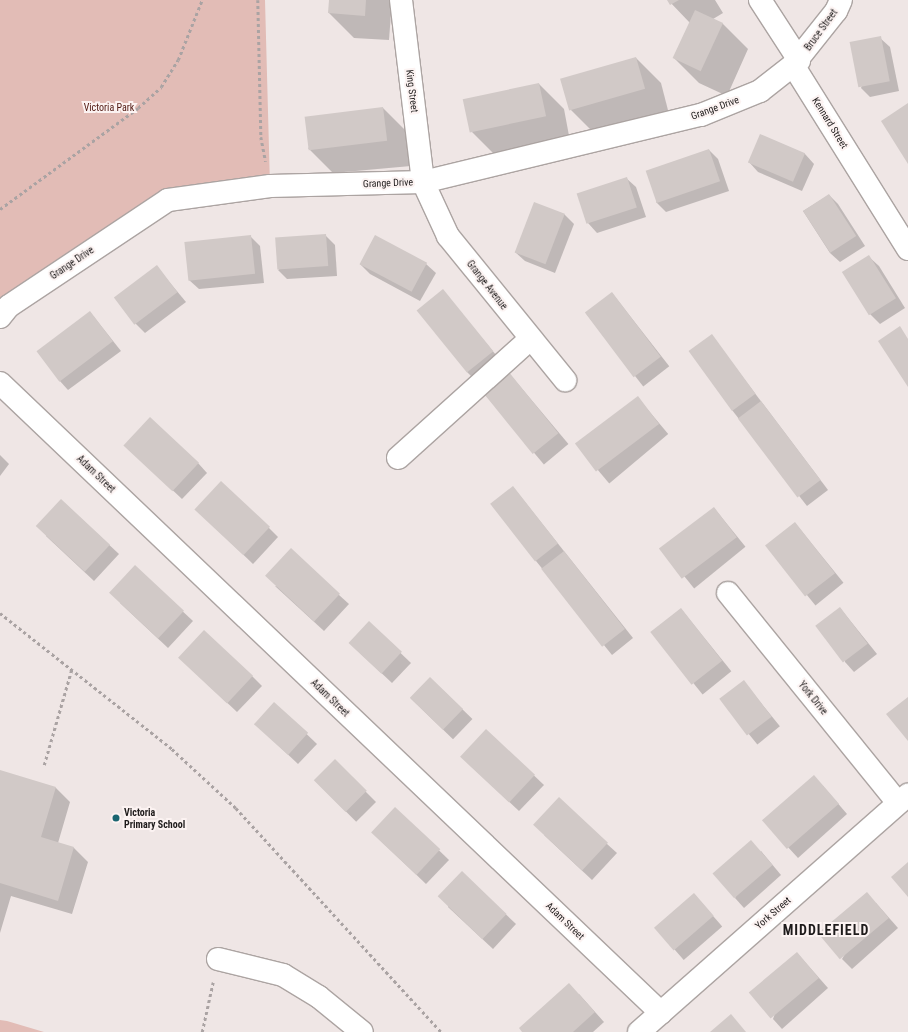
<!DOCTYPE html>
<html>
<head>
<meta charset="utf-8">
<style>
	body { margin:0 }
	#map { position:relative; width:908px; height:1032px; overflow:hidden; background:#efe6e5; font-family:"Roboto Condensed",sans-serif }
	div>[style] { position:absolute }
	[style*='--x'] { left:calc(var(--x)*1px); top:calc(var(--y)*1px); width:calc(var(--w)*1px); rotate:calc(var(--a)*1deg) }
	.green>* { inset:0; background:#e2bcb6 }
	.shadow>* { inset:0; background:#0003; transform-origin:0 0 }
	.building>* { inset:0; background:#d1c9c7; transform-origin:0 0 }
	.path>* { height:2.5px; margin-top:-1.25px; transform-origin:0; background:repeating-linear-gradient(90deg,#aaa3a3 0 3px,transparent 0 6px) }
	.roads { filter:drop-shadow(1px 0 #aca4a2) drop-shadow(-1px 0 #aca4a2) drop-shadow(0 1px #aca4a2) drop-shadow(0 -1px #aca4a2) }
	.minor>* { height:22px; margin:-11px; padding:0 11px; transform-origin:11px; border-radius:11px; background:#fff }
	.dots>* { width:11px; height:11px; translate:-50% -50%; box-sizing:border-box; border:2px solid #fcf3f2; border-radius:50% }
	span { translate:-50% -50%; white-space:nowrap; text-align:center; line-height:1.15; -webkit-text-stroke:4px #fcf3f2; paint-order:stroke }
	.street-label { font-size:10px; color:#1e1b1b }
	.park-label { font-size:10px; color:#4f160f }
	.poi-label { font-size:10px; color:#1e1b1b; font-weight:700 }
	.left { translate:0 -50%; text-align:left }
	.district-label { font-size:14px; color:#1e1b1b; font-weight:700; letter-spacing:1px }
</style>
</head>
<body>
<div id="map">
	<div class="green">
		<div style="clip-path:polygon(0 0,265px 0,270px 186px,168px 200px,0 317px)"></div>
		<div style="clip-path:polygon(0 1020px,7px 1021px,44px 1032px,0 1032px)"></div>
	</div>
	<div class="shadow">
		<div style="clip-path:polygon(330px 0,392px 0,389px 40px,354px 38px,329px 13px)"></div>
		<div style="clip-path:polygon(668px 0,715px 0,723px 13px,713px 19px,723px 24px,748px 49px,727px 96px,699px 83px,674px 58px,690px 23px)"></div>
		<div style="clip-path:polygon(880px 38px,890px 47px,899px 91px,870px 97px,861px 88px)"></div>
		<div style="clip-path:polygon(636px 58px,661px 83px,669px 114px,595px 134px,570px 109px)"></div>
		<div style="clip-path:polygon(539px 84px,564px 109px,570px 141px,495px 155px,470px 130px)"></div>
		<div style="clip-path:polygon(383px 108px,408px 133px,411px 166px,333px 173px,308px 148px)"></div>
		<div style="clip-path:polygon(761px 135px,805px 154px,814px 164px,802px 191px,758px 172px,749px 162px)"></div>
		<div style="clip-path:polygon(709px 150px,718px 159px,729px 191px,666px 212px,656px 202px)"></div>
		<div style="clip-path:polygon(626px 178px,636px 187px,646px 217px,597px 233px,588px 223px)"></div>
		<div style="clip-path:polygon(829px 195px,838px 204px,865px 246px,840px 262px,830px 253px,803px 211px)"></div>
		<div style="clip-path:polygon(564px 214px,574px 224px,555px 273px,525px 261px,515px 252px)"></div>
		<div style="clip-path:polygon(326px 236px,335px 245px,337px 276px,287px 279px,278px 270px)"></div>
		<div style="clip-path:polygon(251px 237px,260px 246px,264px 283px,199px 289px,189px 280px)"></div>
		<div style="clip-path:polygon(869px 257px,879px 266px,905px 308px,880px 324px,870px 314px)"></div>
		<div style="clip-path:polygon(360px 264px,426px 264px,436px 273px,420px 301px,370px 274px)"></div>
		<div style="clip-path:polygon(156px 266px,186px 302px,145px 333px,135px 323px)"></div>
		<div style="clip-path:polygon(442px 290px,501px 361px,476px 381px,467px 372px)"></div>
		<div style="left:612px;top:293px;width:93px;height:33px;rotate:52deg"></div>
		<div style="clip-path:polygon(90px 312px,121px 351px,68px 390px,59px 380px)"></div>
		<div style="clip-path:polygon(711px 335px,828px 490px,807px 506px,732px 410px)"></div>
		<div style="left:508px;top:372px;width:94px;height:32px;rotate:50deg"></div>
		<div style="left:638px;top:398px;width:47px;height:77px;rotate:50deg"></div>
		<div style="clip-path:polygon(134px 454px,198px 463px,207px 473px,182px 499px)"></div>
		<div style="clip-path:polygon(0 455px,9px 464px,0 476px)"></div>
		<div style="clip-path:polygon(513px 487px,633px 638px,612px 655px,536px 561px)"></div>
		<div style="clip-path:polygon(61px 500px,119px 554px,94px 581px,46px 536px)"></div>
		<div style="left:714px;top:508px;width:50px;height:66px;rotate:51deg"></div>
		<div style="clip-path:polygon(205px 518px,269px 528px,278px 537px,253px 564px)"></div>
		<div style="left:795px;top:523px;width:77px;height:36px;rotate:51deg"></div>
		<div style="clip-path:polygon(135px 567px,193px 621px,168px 648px,120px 603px)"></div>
		<div style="clip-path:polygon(275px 586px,339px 595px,349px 604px,324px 631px)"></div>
		<div style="clip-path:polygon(840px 608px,877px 654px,854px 672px,845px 662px)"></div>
		<div style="left:681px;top:609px;width:80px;height:37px;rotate:51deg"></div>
		<div style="clip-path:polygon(369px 623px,411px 663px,392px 683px,359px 652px)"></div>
		<div style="clip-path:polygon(189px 667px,252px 676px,262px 686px,237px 712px)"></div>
		<div style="left:430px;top:678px;width:59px;height:28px;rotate:44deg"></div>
		<div style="left:744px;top:682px;width:57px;height:29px;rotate:51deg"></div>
		<div style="clip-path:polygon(274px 703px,317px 744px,298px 764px,265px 733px)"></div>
		<div style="clip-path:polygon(486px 730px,544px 785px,519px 811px,471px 766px)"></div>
		<div style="left:335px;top:761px;width:58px;height:28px;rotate:45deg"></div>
		<div style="clip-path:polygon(0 771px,56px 788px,70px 802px,58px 843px,74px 848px,88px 862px,72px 914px,11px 896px,0 933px)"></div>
		<div style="clip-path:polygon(823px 786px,847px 814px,798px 858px,763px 820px)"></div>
		<div style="clip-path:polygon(395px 808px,449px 860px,426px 884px,382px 842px)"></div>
		<div style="clip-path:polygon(544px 835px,607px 844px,617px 853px,592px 880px)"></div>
		<div style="clip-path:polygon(761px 851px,781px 875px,744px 908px,735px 898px)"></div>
		<div style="clip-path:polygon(462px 873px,516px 924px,493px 949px,448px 907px)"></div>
		<div style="left:694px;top:894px;width:43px;height:51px;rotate:49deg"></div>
		<div style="clip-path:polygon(876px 903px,898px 928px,852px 969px,842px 959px)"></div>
		<div style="clip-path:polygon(797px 953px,828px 988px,782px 1029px,773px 1019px)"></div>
		<div style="clip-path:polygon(579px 994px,604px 1022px,593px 1032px,523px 1032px)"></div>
	</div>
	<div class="building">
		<div style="clip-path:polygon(329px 0,366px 0,365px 16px,328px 13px)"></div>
		<div style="clip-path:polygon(667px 0,679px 0,670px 5px)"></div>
		<div style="left:695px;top:10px;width:31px;height:53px;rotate:25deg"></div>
		<div style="left:881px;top:36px;width:46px;height:32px;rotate:79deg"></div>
		<div style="left:636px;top:57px;width:33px;height:79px;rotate:74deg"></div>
		<div style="left:539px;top:83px;width:34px;height:78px;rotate:78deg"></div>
		<div style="clip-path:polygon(908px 103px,908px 164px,881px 121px)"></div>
		<div style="left:383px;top:107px;width:34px;height:79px;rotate:83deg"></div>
		<div style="left:760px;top:134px;width:49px;height:31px;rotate:23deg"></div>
		<div style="left:709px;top:149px;width:34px;height:67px;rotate:71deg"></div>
		<div style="left:627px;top:177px;width:32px;height:53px;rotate:72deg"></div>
		<div style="left:829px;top:194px;width:50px;height:31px;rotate:57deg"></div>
		<div style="left:534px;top:202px;width:33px;height:54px;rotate:21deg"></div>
		<div style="left:326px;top:234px;width:32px;height:51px;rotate:86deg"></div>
		<div style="left:251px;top:235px;width:39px;height:67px;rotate:84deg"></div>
		<div style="left:375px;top:235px;width:59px;height:33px;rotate:28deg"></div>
		<div style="left:869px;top:255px;width:51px;height:32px;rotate:58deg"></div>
		<div style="left:157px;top:265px;width:34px;height:54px;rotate:53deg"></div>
		<div style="left:443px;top:289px;width:80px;height:34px;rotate:51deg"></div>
		<div style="left:612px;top:292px;width:81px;height:34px;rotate:53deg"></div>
		<div style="left:90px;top:311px;width:38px;height:67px;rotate:53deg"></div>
		<div style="clip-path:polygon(900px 326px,908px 339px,908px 387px,878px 341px)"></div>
		<div style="left:712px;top:334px;width:74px;height:29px;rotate:54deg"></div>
		<div style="left:508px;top:371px;width:80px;height:33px;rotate:51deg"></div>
		<div style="left:638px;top:396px;width:35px;height:79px;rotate:53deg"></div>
		<div style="left:761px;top:401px;width:99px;height:29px;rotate:53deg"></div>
		<div style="left:150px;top:417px;width:67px;height:39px;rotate:43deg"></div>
		<div style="left:221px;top:481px;width:67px;height:39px;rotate:43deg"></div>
		<div style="left:513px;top:486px;width:73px;height:29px;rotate:52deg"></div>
		<div style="left:61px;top:499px;width:67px;height:37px;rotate:43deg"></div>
		<div style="left:714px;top:507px;width:38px;height:69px;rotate:53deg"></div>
		<div style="left:795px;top:522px;width:65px;height:38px;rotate:52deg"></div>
		<div style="left:291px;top:548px;width:67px;height:38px;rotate:43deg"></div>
		<div style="left:564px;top:551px;width:99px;height:29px;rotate:52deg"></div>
		<div style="left:135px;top:565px;width:67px;height:38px;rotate:43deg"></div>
		<div style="left:840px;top:607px;width:46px;height:31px;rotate:53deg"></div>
		<div style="left:681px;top:608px;width:67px;height:39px;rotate:52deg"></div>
		<div style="left:369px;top:621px;width:45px;height:30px;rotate:43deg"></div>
		<div style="left:204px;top:630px;width:67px;height:38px;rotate:43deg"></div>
		<div style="left:430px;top:677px;width:46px;height:29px;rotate:44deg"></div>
		<div style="left:744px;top:680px;width:46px;height:31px;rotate:53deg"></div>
		<div style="clip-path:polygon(908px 697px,908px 741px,886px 714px)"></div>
		<div style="left:274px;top:702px;width:46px;height:30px;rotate:42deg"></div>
		<div style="left:486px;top:729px;width:67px;height:38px;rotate:43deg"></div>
		<div style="left:335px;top:759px;width:45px;height:30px;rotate:45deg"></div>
		<div style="clip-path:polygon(0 770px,56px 787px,41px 837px,74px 847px,58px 901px,0 883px)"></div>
		<div style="left:814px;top:775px;width:38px;height:69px;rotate:49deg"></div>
		<div style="left:559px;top:797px;width:67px;height:38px;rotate:43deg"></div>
		<div style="left:395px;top:807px;width:62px;height:35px;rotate:43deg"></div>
		<div style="left:751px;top:840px;width:33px;height:51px;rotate:49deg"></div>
		<div style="clip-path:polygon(908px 862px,908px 897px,891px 877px)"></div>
		<div style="left:462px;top:871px;width:62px;height:35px;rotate:44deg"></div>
		<div style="left:867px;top:892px;width:34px;height:64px;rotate:50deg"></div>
		<div style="left:694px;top:893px;width:30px;height:53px;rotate:49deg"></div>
		<div style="left:797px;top:952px;width:34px;height:63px;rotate:50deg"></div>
		<div style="clip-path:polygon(569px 983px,595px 1012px,573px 1032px,522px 1032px,519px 1028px)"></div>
		<div style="clip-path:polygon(731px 1014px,746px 1032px,710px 1032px)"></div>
	</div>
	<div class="path">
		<div style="--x:258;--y:0;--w:137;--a:88.7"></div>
		<div style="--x:261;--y:137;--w:25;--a:79"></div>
		<div style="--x:0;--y:209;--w:171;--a:-36.2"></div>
		<div style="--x:138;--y:108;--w:31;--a:-42"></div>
		<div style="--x:161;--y:87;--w:32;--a:-58"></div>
		<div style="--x:178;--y:60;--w:65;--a:-68.2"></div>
		<div style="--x:0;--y:613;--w:219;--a:38.3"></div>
		<div style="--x:172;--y:749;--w:87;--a:42.7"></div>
		<div style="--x:236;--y:808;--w:304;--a:47.5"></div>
		<div style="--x:44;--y:765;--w:101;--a:-73.9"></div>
		<div style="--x:202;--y:1032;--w:51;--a:-77.6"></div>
	</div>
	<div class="roads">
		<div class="minor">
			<div style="--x:401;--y:0;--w:183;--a:83.1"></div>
			<div style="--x:423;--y:182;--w:60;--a:65.2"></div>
			<div style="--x:448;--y:236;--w:186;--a:50.9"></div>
			<div style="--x:760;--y:0;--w:72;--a:57"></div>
			<div style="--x:841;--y:0;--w:12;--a:114"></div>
			<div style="--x:836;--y:11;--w:69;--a:128.5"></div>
			<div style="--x:793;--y:65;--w:217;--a:58"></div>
			<div style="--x:0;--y:317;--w:14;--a:-51"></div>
			<div style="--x:9;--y:306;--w:191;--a:-33.7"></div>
			<div style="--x:168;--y:200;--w:103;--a:-7.8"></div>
			<div style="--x:270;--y:186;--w:153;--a:-1.5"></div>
			<div style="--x:423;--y:182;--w:286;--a:-13.6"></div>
			<div style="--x:701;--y:115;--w:64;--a:-22.1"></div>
			<div style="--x:760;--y:91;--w:42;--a:-38.2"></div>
			<div style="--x:0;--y:383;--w:913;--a:43.62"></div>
			<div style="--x:398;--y:458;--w:178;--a:-42"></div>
			<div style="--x:728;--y:593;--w:270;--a:51"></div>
			<div style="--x:218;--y:959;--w:67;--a:13.8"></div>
			<div style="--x:283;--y:975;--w:42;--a:31.4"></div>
			<div style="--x:319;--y:997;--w:55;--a:39.1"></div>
			<div style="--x:639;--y:1032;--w:359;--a:-41.4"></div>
		</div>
	</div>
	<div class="dots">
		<div style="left:116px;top:818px;background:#1a6570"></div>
	</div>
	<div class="street-label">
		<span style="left:821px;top:30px;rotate:-54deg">Bruce Street</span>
		<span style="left:412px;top:91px;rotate:83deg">King Street</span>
		<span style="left:715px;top:108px;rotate:-20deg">Grange Drive</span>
		<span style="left:830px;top:123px;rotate:58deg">Kennard Street</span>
		<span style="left:388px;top:183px;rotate:-2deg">Grange Drive</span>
		<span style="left:72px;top:263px;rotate:-34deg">Grange Drive</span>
		<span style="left:487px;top:285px;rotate:52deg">Grange Avenue</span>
		<span style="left:96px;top:474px;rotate:44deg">Adam Street</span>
		<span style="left:330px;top:698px;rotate:44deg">Adam Street</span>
		<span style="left:813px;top:698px;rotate:51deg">York Drive</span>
		<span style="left:773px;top:913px;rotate:-41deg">York Street</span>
		<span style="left:565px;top:921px;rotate:44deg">Adam Street</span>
	</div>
	<div class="park-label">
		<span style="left:109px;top:108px">Victoria Park</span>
	</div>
	<div class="poi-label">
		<span class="left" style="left:124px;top:818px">Victoria<br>Primary School</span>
	</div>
	<div class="district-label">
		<span style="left:826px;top:930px">MIDDLEFIELD</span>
	</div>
</div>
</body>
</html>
